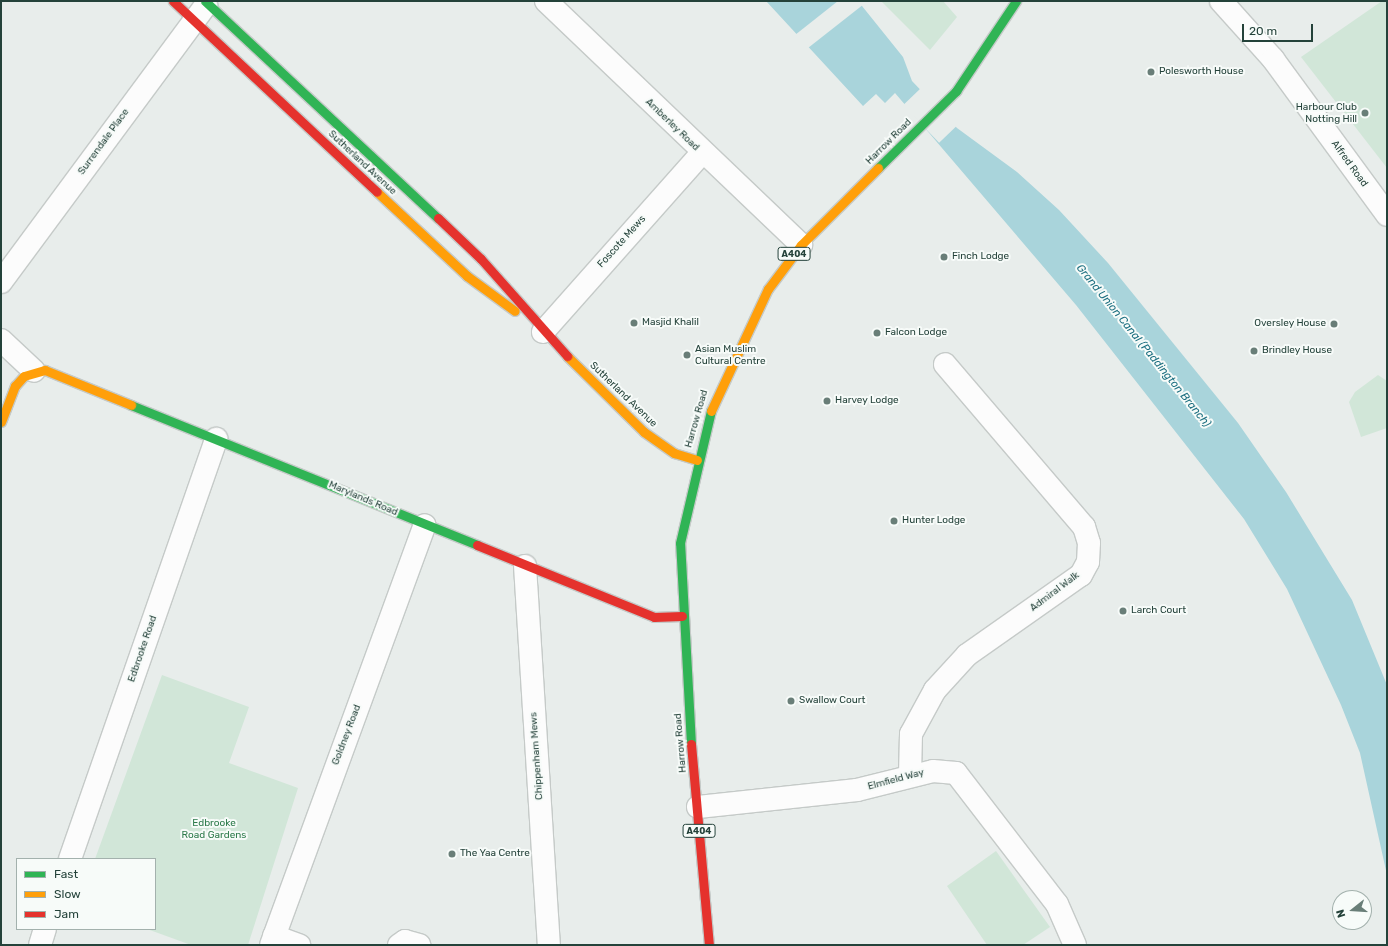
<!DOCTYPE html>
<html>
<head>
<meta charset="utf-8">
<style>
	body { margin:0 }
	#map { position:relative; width:1388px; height:946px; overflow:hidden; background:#e8edeb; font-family:Rubik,sans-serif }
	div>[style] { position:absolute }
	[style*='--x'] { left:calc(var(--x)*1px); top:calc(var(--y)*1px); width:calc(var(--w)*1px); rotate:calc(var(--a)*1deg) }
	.green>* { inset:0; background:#d1e6d8 }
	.water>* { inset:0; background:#a9d4db }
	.pier>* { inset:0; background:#e8edeb; transform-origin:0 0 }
	.roads { filter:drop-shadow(1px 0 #c5cac8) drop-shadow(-1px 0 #c5cac8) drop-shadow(0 1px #c5cac8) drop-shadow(0 -1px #c5cac8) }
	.street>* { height:22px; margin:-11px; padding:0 11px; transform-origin:11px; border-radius:11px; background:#fcfcfc }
	.fast>* { height:9px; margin:-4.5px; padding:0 4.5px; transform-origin:4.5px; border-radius:4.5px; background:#30b455 }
	.slow>* { height:9px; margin:-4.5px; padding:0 4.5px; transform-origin:4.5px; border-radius:4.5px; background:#ff9f0a }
	.jam>* { height:9px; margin:-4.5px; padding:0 4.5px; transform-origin:4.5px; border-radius:4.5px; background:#e5322d }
	.dots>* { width:11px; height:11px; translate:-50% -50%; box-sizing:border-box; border:2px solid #f7fbf9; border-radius:50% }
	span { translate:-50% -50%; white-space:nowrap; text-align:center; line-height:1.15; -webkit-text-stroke:4px #f7fbf9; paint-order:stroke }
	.shield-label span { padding:1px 3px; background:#f7fbf9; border:1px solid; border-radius:3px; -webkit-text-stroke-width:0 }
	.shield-label { font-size:9px; color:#24423a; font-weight:700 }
	.poi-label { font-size:10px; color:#24423a }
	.left { translate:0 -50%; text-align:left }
	.right { translate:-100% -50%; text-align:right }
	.street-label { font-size:10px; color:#24423a }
	.park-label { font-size:10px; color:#2d7a4b }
	.water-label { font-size:11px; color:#1c6f80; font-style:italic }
	.frame { position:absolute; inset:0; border:2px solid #24423a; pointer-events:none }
	.legend { position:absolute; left:16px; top:858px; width:140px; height:72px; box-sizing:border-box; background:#f7fbf9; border:1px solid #a3b1ad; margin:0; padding:5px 7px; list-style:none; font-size:12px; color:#24423a }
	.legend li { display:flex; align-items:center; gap:8px; height:20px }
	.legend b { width:20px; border:1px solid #a3b1ad }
	.north { position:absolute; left:1332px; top:890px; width:40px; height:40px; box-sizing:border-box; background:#f7fbf9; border:1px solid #a3b1ad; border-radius:50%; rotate:253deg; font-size:11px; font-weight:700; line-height:16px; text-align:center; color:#24423a }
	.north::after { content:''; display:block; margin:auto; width:14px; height:18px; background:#697e78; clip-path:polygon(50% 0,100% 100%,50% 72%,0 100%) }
	.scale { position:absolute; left:1242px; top:24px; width:71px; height:18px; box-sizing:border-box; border:2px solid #24423a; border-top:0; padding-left:5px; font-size:12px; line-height:14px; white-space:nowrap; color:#24423a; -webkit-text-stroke:3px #f7fbf9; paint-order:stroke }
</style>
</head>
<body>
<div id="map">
	<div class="green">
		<div style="clip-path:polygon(881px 1px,943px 1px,957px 17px,930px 50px)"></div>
		<div style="clip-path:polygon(1382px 1px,1387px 1px,1387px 168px,1301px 57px)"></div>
		<div style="clip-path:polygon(1378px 375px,1387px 381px,1387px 428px,1361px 437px,1349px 402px,1355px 392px)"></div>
		<div style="clip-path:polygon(162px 675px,249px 707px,229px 763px,298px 788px,248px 945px,191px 945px,147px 929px,155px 929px,155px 859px,95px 859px)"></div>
		<div style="clip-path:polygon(996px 851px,1050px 927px,1023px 945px,987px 945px,947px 886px)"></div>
	</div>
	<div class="water">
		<div style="clip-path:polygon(766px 1px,858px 1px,903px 57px,912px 81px,957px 128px,1017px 172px,1059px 210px,1108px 263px,1238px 423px,1286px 492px,1352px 600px,1387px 685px,1387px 875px,1360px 753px,1341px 705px,1287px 589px,1244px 519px,1076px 305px,895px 93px,885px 103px,876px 94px,863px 106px)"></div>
	</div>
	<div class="pier">
		<div style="clip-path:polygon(838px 1px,861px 1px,864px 4px,808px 48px,795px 35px)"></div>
		<div style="left:921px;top:88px;width:52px;height:25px;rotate:46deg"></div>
	</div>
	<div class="roads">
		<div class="street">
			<div style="--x:546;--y:1;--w:353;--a:43.7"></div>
			<div style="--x:1221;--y:1;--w:78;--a:48.1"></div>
			<div style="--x:1273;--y:59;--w:193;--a:53.8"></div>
			<div style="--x:1;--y:282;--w:345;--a:-53.5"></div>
			<div style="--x:543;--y:332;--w:239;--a:-48.4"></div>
			<div style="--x:1;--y:340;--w:45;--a:43.2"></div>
			<div style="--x:525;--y:566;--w:380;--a:86.4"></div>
			<div style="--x:910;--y:775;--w:41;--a:-88.6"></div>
			<div style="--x:911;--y:734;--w:50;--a:-61.4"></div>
			<div style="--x:935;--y:690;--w:47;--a:-47.6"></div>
			<div style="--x:967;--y:655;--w:139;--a:-35.1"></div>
			<div style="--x:1081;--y:575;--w:15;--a:-62"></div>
			<div style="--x:1088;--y:562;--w:19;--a:-87"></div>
			<div style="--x:1089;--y:543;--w:17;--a:-107"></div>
			<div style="--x:1084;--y:527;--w:214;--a:-130.5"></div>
			<div style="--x:698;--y:807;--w:160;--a:-6.1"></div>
			<div style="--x:857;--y:790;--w:78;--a:-14"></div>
			<div style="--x:933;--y:771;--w:23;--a:5"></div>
			<div style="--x:956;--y:773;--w:165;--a:52.4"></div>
			<div style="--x:1057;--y:904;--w:45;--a:66.3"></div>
			<div style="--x:70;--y:859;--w:445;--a:-70.8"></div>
			<div style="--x:274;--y:936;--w:27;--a:20"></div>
			<div style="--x:40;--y:945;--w:17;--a:-73"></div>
			<div style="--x:271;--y:945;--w:447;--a:-69.9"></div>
			<div style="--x:399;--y:945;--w:7;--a:-34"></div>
			<div style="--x:405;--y:941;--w:15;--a:16"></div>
		</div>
		<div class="fast">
			<div style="--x:205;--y:1;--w:318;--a:43"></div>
			<div style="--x:878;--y:168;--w:110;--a:-44.6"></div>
			<div style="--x:956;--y:91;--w:108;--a:-56.3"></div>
			<div style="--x:131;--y:405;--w:373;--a:22"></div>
			<div style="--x:691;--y:744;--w:201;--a:-93.1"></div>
			<div style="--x:680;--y:543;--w:136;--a:-76.8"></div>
		</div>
		<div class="slow">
			<div style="--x:377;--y:192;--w:123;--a:43"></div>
			<div style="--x:467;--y:276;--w:59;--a:36.1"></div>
			<div style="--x:567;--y:356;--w:108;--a:44.6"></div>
			<div style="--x:644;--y:432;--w:37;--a:35"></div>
			<div style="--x:674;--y:453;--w:24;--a:17"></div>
			<div style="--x:711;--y:411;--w:135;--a:-65"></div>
			<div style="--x:768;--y:289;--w:55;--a:-53.1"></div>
			<div style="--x:801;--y:245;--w:109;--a:-45"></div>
			<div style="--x:1;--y:422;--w:39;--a:-69"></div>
			<div style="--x:15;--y:386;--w:13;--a:-48"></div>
			<div style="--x:24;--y:376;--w:22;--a:-16"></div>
			<div style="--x:45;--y:370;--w:93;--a:22.1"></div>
		</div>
		<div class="jam">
			<div style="--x:173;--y:1;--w:279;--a:43.1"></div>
			<div style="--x:438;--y:218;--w:59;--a:43.6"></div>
			<div style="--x:481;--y:259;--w:130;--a:48.4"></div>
			<div style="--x:477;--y:545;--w:191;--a:22.1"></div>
			<div style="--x:654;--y:617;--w:28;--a:-2"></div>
			<div style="--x:691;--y:744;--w:202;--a:84.9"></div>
		</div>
	</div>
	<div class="dots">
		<div style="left:1151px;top:72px;background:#697e78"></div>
		<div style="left:1365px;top:113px;background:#697e78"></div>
		<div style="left:944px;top:257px;background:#697e78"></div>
		<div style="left:634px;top:323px;background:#697e78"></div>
		<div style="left:1334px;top:324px;background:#697e78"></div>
		<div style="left:877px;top:333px;background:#697e78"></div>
		<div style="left:1254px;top:351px;background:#697e78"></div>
		<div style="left:687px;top:355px;background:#697e78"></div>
		<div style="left:827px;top:401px;background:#697e78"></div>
		<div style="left:894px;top:521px;background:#697e78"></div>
		<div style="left:1123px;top:611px;background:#697e78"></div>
		<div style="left:791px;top:701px;background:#697e78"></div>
		<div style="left:452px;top:854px;background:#697e78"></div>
	</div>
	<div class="shield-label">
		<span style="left:794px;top:254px">A404</span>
		<span style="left:699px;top:831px">A404</span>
	</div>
	<div class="poi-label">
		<span class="left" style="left:1159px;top:72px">Polesworth House</span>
		<span class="right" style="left:1357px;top:113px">Harbour Club<br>Notting Hill</span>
		<span class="left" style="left:952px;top:257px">Finch Lodge</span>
		<span class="left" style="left:642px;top:323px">Masjid Khalil</span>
		<span class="right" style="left:1326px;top:324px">Oversley House</span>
		<span class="left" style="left:885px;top:333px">Falcon Lodge</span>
		<span class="left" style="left:695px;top:355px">Asian Muslim<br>Cultural Centre</span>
		<span class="left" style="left:1262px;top:351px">Brindley House</span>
		<span class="left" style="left:835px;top:401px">Harvey Lodge</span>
		<span class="left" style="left:902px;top:521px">Hunter Lodge</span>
		<span class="left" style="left:1131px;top:611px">Larch Court</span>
		<span class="left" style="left:799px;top:701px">Swallow Court</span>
		<span class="left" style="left:460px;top:854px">The Yaa Centre</span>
	</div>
	<div class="street-label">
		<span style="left:672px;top:125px;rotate:44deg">Amberley Road</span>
		<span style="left:104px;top:142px;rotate:-54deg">Surrendale Place</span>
		<span style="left:889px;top:142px;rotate:-45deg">Harrow Road</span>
		<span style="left:362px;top:163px;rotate:43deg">Sutherland Avenue</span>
		<span style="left:1349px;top:164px;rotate:54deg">Alfred Road</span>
		<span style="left:622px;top:242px;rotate:-48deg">Foscote Mews</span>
		<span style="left:623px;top:395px;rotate:44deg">Sutherland Avenue</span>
		<span style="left:697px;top:419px;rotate:-74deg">Harrow Road</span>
		<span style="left:363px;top:499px;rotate:23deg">Marylands Road</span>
		<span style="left:1055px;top:592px;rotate:-37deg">Admiral Walk</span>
		<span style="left:143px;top:649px;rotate:-71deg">Edbrooke Road</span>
		<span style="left:347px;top:735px;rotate:-69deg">Goldney Road</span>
		<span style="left:681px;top:743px;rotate:-95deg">Harrow Road</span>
		<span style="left:537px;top:756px;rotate:-94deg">Chippenham Mews</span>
		<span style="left:896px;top:780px;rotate:-15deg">Elmfield Way</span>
	</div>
	<div class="park-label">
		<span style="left:214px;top:829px">Edbrooke<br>Road Gardens</span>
	</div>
	<div class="water-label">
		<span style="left:1143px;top:346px;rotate:51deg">Grand Union Canal (Paddington Branch)</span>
	</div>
	<div class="frame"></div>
	<ul class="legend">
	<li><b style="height:5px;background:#30b455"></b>Fast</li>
	<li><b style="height:5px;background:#ff9f0a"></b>Slow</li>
	<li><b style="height:5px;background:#e5322d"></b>Jam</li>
	</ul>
	<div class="north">N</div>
	<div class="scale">20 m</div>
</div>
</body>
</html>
